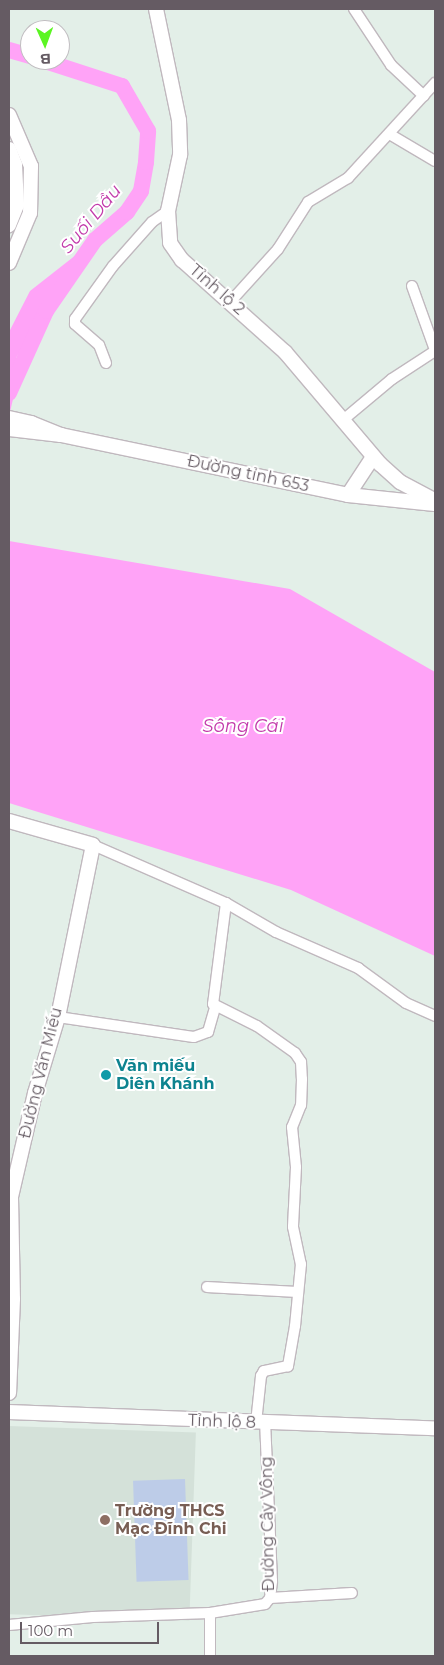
<!DOCTYPE html>
<html>
<head>
<meta charset="utf-8">
<style>
	body { margin:0 }
	#map { position:relative; width:444px; height:1665px; overflow:hidden; background:#e3efe8; font-family:Montserrat,sans-serif }
	div>[style] { position:absolute }
	[style*='--x'] { left:calc(var(--x)*1px); top:calc(var(--y)*1px); width:calc(var(--w)*1px); rotate:calc(var(--a)*1deg) }
	.education>* { inset:0; background:#d4e1d9; transform-origin:0 0 }
	.green>* { inset:0; background:#bdcce8; transform-origin:0 0 }
	.water>* { inset:0; background:#ffa3f7 }
	.river>* { height:16px; margin:-8px; padding:0 8px; transform-origin:8px; border-radius:8px; background:#ffa3f7 }
	.roads { filter:drop-shadow(1px 0 #c0b8be) drop-shadow(-1px 0 #c0b8be) drop-shadow(0 1px #c0b8be) drop-shadow(0 -1px #c0b8be) }
	.street>* { height:10px; margin:-5px; padding:0 5px; transform-origin:5px; border-radius:5px; background:#fff }
	.secondary>* { height:14px; margin:-7px; padding:0 7px; transform-origin:7px; border-radius:7px; background:#fff }
	.dots>* { width:14px; height:14px; translate:-50% -50%; box-sizing:border-box; border:2px solid #fff; border-radius:50% }
	span { translate:-50% -50%; white-space:nowrap; text-align:center; line-height:1.15; -webkit-text-stroke:4px #fff; paint-order:stroke }
	.street-label { font-size:16px; color:#655b63 }
	.culture-label { font-size:16px; color:#0d838f; font-weight:700 }
	.left { translate:0 -50%; text-align:left }
	.education-label { font-size:16px; color:#785e54; font-weight:700 }
	.water-label { font-size:18px; color:#c23bab; font-style:italic }
	.frame { position:absolute; inset:0; border:10px solid #655b63; pointer-events:none }
	.north { position:absolute; left:20px; top:20px; width:50px; height:50px; box-sizing:border-box; background:#fff; border:1px solid #c1bdc1; border-radius:50%; rotate:178deg; font-size:14px; font-weight:700; line-height:20px; text-align:center; color:#655b63 }
	.north::after { content:''; display:block; margin:auto; width:18px; height:22px; background:#5bf523; clip-path:polygon(50% 0,100% 100%,50% 72%,0 100%) }
	.scale { position:absolute; left:20px; top:1622px; width:139px; height:22px; box-sizing:border-box; border:2px solid #655b63; border-top:0; padding-left:6px; font-size:15px; line-height:18px; white-space:nowrap; color:#655b63; -webkit-text-stroke:4px #fff; paint-order:stroke }
</style>
</head>
<body>
<div id="map">
	<div class="education">
		<div style="left:9px;top:1426px;width:187px;height:188px;rotate:2deg"></div>
	</div>
	<div class="green">
		<div style="left:185px;top:1479px;width:101px;height:52px;rotate:88deg"></div>
	</div>
	<div class="water">
		<div style="clip-path:polygon(95px 240px,46px 305px,16px 358px,19px 374px,9px 416px,9px 332px,30px 291px)"></div>
		<div style="clip-path:polygon(9px 541px,290px 589px,435px 672px,435px 956px,291px 890px,9px 803px)"></div>
	</div>
	<div class="river">
		<div style="--x:9;--y:50;--w:22;--a:16"></div>
		<div style="--x:9;--y:393;--w:90;--a:-65.7"></div>
		<div style="--x:46;--y:311;--w:86;--a:-55.4"></div>
		<div style="--x:95;--y:240;--w:43;--a:-41.2"></div>
		<div style="--x:127;--y:212;--w:25;--a:-56"></div>
		<div style="--x:141;--y:191;--w:29;--a:-80"></div>
		<div style="--x:146;--y:162;--w:31;--a:-86"></div>
		<div style="--x:148;--y:131;--w:52;--a:-120"></div>
		<div style="--x:122;--y:86;--w:84;--a:-162"></div>
	</div>
	<div class="roads">
		<div class="street">
			<div style="--x:354;--y:9;--w:67;--a:56.5"></div>
			<div style="--x:391;--y:65;--w:45;--a:43.2"></div>
			<div style="--x:391;--y:135;--w:51;--a:30.6"></div>
			<div style="--x:412;--y:286;--w:68;--a:70.2"></div>
			<div style="--x:231;--y:301;--w:70;--a:-47.9"></div>
			<div style="--x:278;--y:249;--w:56;--a:-57.4"></div>
			<div style="--x:308;--y:202;--w:47;--a:-31"></div>
			<div style="--x:348;--y:178;--w:129;--a:-47.5"></div>
			<div style="--x:106;--y:363;--w:19;--a:-111"></div>
			<div style="--x:99;--y:345;--w:32;--a:-139"></div>
			<div style="--x:75;--y:324;--w:5;--a:-90"></div>
			<div style="--x:75;--y:319;--w:65;--a:-54.4"></div>
			<div style="--x:113;--y:266;--w:59;--a:-48.4"></div>
			<div style="--x:152;--y:222;--w:19;--a:-35"></div>
			<div style="--x:343;--y:420;--w:64;--a:-39.9"></div>
			<div style="--x:392;--y:379;--w:51;--a:-33.1"></div>
			<div style="--x:93;--y:845;--w:145;--a:23.6"></div>
			<div style="--x:226;--y:903;--w:58;--a:30.1"></div>
			<div style="--x:276;--y:932;--w:90;--a:23.7"></div>
			<div style="--x:358;--y:968;--w:59;--a:36.1"></div>
			<div style="--x:406;--y:1003;--w:32;--a:24"></div>
			<div style="--x:226;--y:903;--w:102;--a:97.3"></div>
			<div style="--x:213;--y:1004;--w:49;--a:26.6"></div>
			<div style="--x:257;--y:1026;--w:47;--a:35.4"></div>
			<div style="--x:295;--y:1053;--w:11;--a:56"></div>
			<div style="--x:301;--y:1062;--w:17;--a:87"></div>
			<div style="--x:302;--y:1079;--w:26;--a:92"></div>
			<div style="--x:301;--y:1105;--w:24;--a:112"></div>
			<div style="--x:292;--y:1127;--w:40;--a:84.3"></div>
			<div style="--x:296;--y:1167;--w:60;--a:92.9"></div>
			<div style="--x:293;--y:1227;--w:38;--a:78"></div>
			<div style="--x:301;--y:1264;--w:62;--a:95.5"></div>
			<div style="--x:295;--y:1326;--w:41;--a:99.9"></div>
			<div style="--x:288;--y:1366;--w:25;--a:168"></div>
			<div style="--x:264;--y:1371;--w:6;--a:121"></div>
			<div style="--x:261;--y:1376;--w:47;--a:96.1"></div>
			<div style="--x:58;--y:1017;--w:137;--a:8.4"></div>
			<div style="--x:194;--y:1037;--w:15;--a:-20"></div>
			<div style="--x:208;--y:1032;--w:26;--a:-74"></div>
			<div style="--x:207;--y:1287;--w:90;--a:3.2"></div>
			<div style="--x:270;--y:1598;--w:82;--a:-3.5"></div>
			<div style="--x:210;--y:1613;--w:43;--a:90"></div>
			<div style="--x:9;--y:1625;--w:84;--a:-5.4"></div>
			<div style="--x:93;--y:1617;--w:117;--a:-2"></div>
			<div style="--x:210;--y:1613;--w:56;--a:-9.3"></div>
			<div style="--x:265;--y:1604;--w:8;--a:-50"></div>
			<div style="--x:270;--y:1598;--w:17;--a:-83"></div>
			<div style="--x:272;--y:1581;--w:158;--a:-92.5"></div>
		</div>
		<div class="secondary">
			<div style="--x:156;--y:9;--w:113;--a:78.3"></div>
			<div style="--x:179;--y:120;--w:35;--a:88"></div>
			<div style="--x:180;--y:155;--w:57;--a:102.1"></div>
			<div style="--x:168;--y:211;--w:32;--a:86"></div>
			<div style="--x:170;--y:243;--w:21;--a:55"></div>
			<div style="--x:182;--y:260;--w:138;--a:41.8"></div>
			<div style="--x:285;--y:352;--w:147;--a:49.7"></div>
			<div style="--x:380;--y:464;--w:27;--a:42"></div>
			<div style="--x:400;--y:482;--w:40;--a:28"></div>
			<div style="--x:9;--y:115;--w:56;--a:66.7"></div>
			<div style="--x:31;--y:166;--w:47;--a:91.2"></div>
			<div style="--x:30;--y:213;--w:54;--a:112.8"></div>
			<div style="--x:9;--y:149;--w:17;--a:69"></div>
			<div style="--x:15;--y:165;--w:40;--a:87.1"></div>
			<div style="--x:17;--y:205;--w:22;--a:112"></div>
			<div style="--x:9;--y:418;--w:23;--a:13"></div>
			<div style="--x:31;--y:423;--w:32;--a:22"></div>
			<div style="--x:61;--y:435;--w:52;--a:-173.4"></div>
			<div style="--x:61;--y:435;--w:293;--a:11.8"></div>
			<div style="--x:348;--y:495;--w:87;--a:5.9"></div>
			<div style="--x:348;--y:495;--w:45;--a:-56.7"></div>
			<div style="--x:9;--y:821;--w:87;--a:15.9"></div>
			<div style="--x:93;--y:845;--w:176;--a:101.5"></div>
			<div style="--x:58;--y:1017;--w:79;--a:106.8"></div>
			<div style="--x:35;--y:1093;--w:107;--a:103"></div>
			<div style="--x:11;--y:1197;--w:102;--a:88.9"></div>
			<div style="--x:13;--y:1299;--w:94;--a:92.4"></div>
			<div style="--x:9;--y:1412;--w:426;--a:2.2"></div>
		</div>
	</div>
	<div class="dots">
		<div style="left:106px;top:1075px;background:#0f9aa8"></div>
		<div style="left:105px;top:1520px;background:#8d6e63"></div>
	</div>
	<div class="street-label">
		<span style="left:217px;top:290px;rotate:41deg">Tỉnh lộ 2</span>
		<span style="left:248px;top:474px;rotate:12deg">Đường tỉnh 653</span>
		<span style="left:41px;top:1073px;rotate:-76deg">Đường Văn Miếu</span>
		<span style="left:222px;top:1422px;rotate:2deg">Tỉnh lộ 8</span>
		<span style="left:268px;top:1524px;rotate:-91deg">Đường Cây Vông</span>
	</div>
	<div class="culture-label">
		<span class="left" style="left:116px;top:1075px">Văn miếu<br>Diên Khánh</span>
	</div>
	<div class="education-label">
		<span class="left" style="left:115px;top:1520px">Trường THCS<br>Mạc Đĩnh Chi</span>
	</div>
	<div class="water-label">
		<span style="left:91px;top:219px;rotate:-50deg">Suối Dầu</span>
		<span style="left:243px;top:726px">Sông Cái</span>
	</div>
	<div class="frame"></div>
	<div class="north">B</div>
	<div class="scale">100 m</div>
</div>
</body>
</html>
